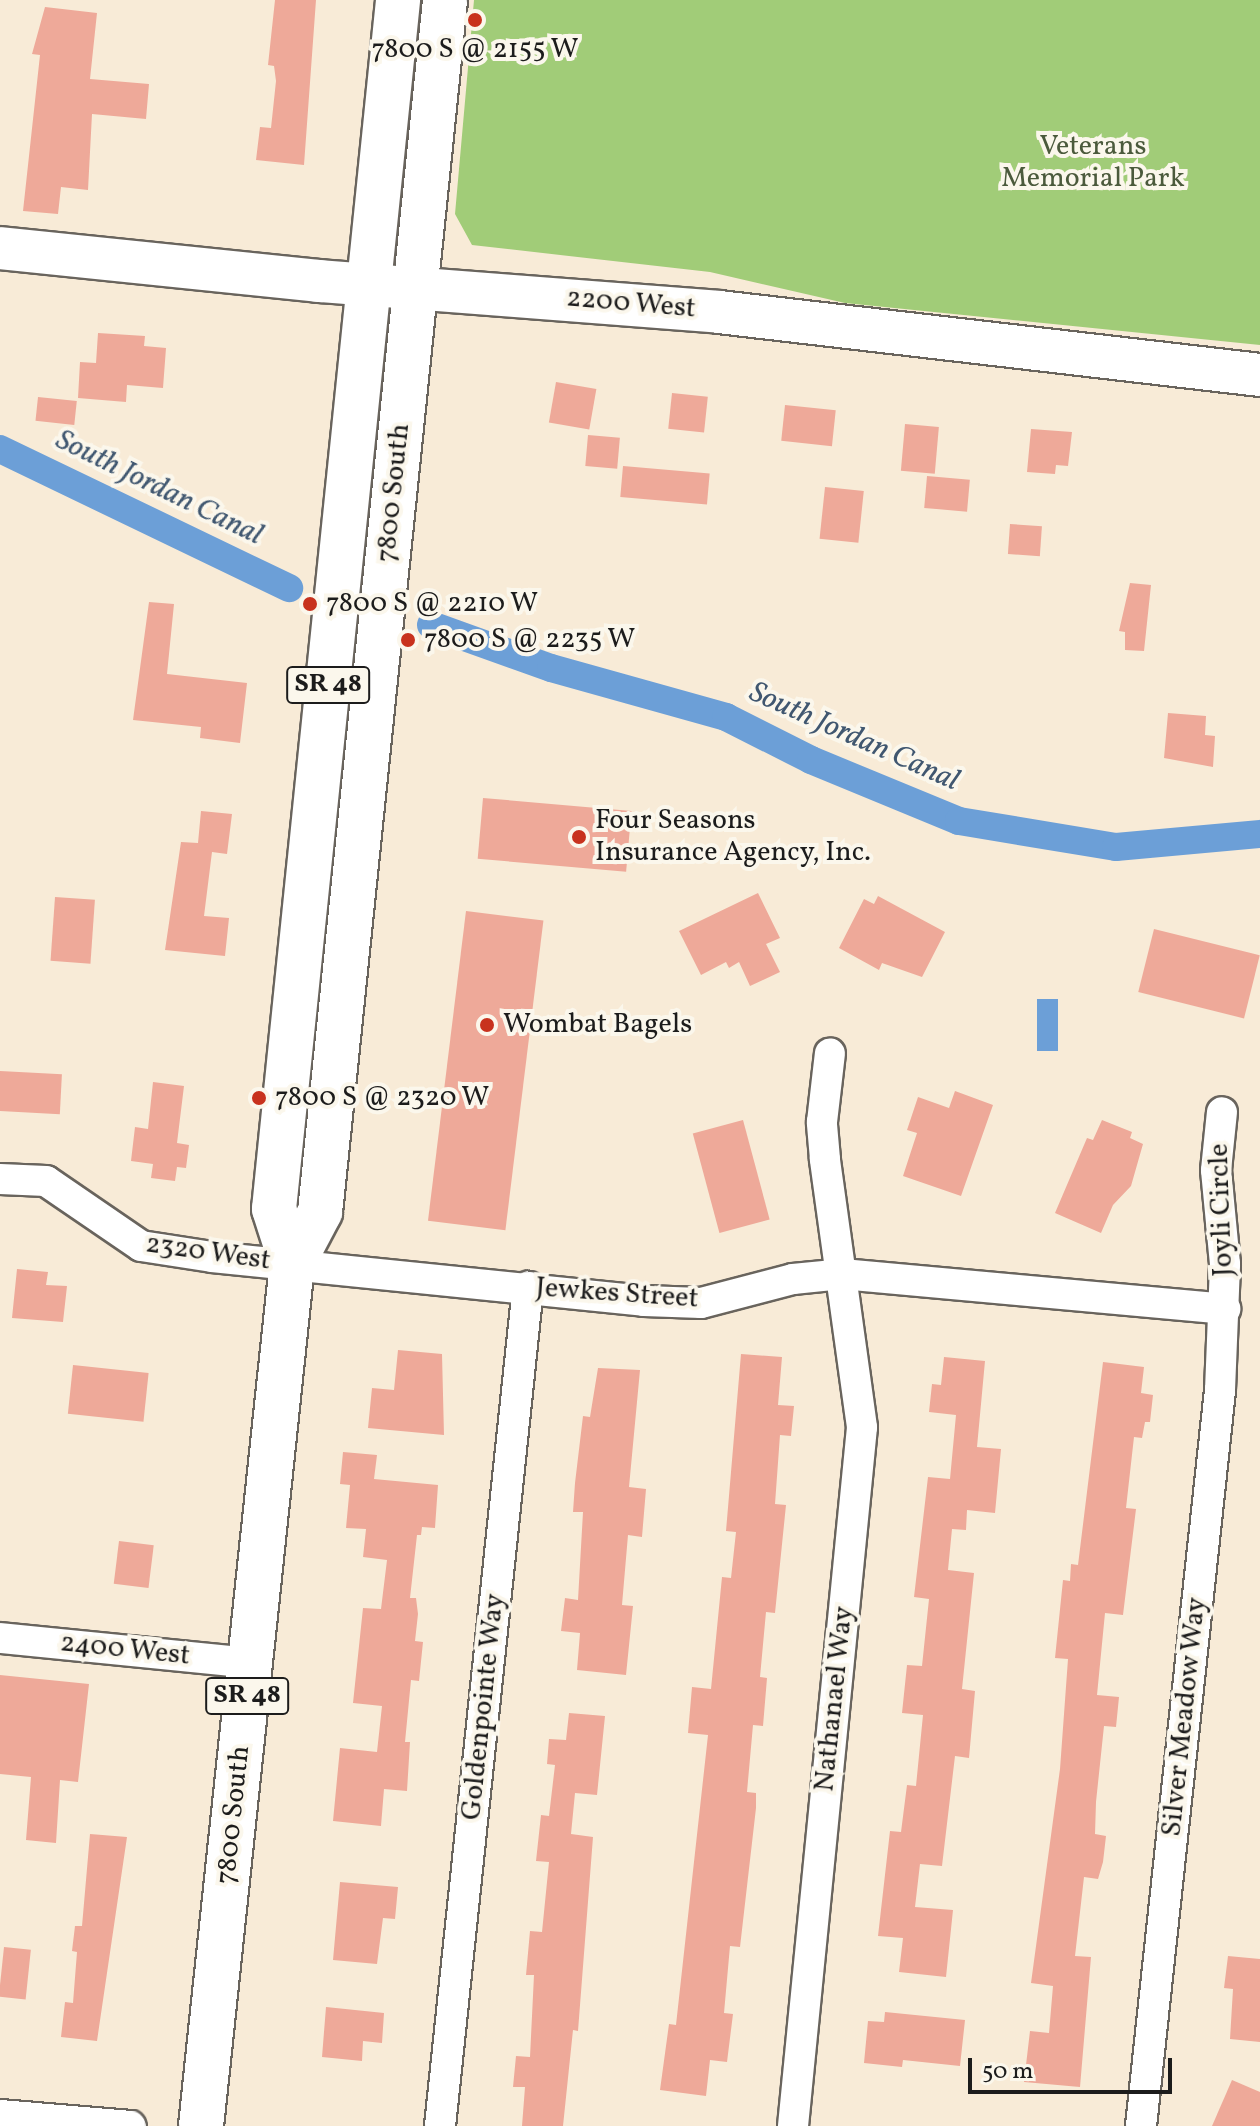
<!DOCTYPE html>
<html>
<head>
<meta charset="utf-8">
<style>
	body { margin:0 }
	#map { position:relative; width:1260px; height:2126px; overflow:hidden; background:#f8ebd7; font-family:Vollkorn,serif }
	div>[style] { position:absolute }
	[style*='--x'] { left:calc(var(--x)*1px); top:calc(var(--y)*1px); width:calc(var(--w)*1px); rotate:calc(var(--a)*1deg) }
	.green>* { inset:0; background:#a1cc78 }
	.water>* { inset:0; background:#6c9fd7; transform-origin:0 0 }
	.canal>* { height:28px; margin:-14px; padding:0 14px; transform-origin:14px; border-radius:14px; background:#6c9fd7 }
	.building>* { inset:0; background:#eea999; transform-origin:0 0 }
	.roads { filter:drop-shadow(2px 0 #69645d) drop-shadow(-2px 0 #69645d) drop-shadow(0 2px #69645d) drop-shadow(0 -2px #69645d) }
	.street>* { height:30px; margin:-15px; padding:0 15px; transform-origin:15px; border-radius:15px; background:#fff }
	.secondary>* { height:42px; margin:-21px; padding:0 21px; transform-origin:21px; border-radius:21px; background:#fff }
	.primary>* { height:44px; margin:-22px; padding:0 22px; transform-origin:22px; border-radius:22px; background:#fff }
	.dots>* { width:22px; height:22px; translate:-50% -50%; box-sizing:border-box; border:4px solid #fbf7ec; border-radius:50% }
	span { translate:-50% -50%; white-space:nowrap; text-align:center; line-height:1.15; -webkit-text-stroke:8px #fbf7ec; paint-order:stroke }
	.shield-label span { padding:2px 6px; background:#fbf7ec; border:2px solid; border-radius:6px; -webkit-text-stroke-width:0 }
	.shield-label { font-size:26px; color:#1c1c1c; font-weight:700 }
	.poi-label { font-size:28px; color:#1c1c1c }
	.left { translate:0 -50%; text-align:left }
	.park-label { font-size:28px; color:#4b5a3c }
	.street-label { font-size:28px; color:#1c1c1c }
	.water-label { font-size:30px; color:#405770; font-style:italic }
	.scale { position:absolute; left:968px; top:2058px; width:204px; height:36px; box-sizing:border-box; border:4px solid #1c1c1c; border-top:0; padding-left:10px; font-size:24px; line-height:28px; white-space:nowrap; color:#1c1c1c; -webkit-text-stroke:6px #fbf7ec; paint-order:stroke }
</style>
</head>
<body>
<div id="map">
	<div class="green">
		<div style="clip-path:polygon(474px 0,1260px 0,1260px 345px,845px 303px,710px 272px,472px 245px,455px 214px)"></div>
	</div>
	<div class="water">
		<div style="left:1058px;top:999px;width:52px;height:21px;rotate:90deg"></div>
	</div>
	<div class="canal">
		<div style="--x:0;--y:449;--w:321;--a:25.7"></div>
		<div style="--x:431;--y:625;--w:127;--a:19.7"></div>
		<div style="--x:551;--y:668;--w:182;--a:15.6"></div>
		<div style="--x:726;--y:717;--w:95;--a:26.8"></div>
		<div style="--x:811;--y:760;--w:160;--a:22.4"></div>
		<div style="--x:959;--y:821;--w:159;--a:9.4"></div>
		<div style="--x:1116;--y:847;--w:145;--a:-5.2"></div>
	</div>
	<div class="building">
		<div style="clip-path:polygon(275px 0,316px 0,304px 165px,256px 160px,260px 127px,271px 128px,276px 81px,274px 66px,268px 65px)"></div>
		<div style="clip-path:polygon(45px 7px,97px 13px,90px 79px,149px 84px,146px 119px,92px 114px,88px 190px,61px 187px,58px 214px,23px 211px,40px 55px,32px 54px)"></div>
		<div style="clip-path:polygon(98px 333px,145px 336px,144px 346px,166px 348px,163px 388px,127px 385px,126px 402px,78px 398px,80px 362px,96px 363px)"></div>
		<div style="left:556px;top:382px;width:41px;height:41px;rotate:10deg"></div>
		<div style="left:672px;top:393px;width:36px;height:36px;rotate:6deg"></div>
		<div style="left:38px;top:397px;width:39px;height:24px;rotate:6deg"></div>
		<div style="left:785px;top:405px;width:51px;height:36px;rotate:6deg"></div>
		<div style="left:905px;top:424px;width:34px;height:47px;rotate:5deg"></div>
		<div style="clip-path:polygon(1031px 429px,1072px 432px,1068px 466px,1056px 465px,1055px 474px,1027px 472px)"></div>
		<div style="left:588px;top:435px;width:32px;height:31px;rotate:5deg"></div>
		<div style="left:623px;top:466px;width:87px;height:31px;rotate:5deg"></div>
		<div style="left:927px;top:476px;width:43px;height:32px;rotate:5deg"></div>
		<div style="left:825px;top:487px;width:39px;height:52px;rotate:6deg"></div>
		<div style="left:1010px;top:524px;width:32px;height:30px;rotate:4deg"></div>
		<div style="clip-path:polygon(1130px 583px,1151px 585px,1144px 651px,1125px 650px,1125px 632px,1119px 631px)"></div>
		<div style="clip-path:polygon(149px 602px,174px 604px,167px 674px,247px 683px,240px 743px,200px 738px,201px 727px,133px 720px)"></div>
		<div style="clip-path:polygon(1168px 713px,1206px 716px,1205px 735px,1215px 736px,1213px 767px,1164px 758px)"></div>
		<div style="left:483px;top:798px;width:149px;height:61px;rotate:5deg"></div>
		<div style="clip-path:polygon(201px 811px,232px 814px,227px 854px,212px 852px,204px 916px,229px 918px,225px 956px,165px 950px,181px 842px,198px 843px)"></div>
		<div style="clip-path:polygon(758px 893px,780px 938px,766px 944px,780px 972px,750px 986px,739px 962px,729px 968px,726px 962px,701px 975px,679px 931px)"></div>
		<div style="clip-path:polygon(878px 896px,945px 932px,922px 977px,882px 963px,879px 970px,839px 948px,864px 899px,874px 904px)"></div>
		<div style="left:55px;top:897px;width:40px;height:64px;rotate:4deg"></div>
		<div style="left:466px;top:911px;width:78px;height:312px;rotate:7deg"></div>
		<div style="left:1154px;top:929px;width:109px;height:65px;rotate:14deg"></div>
		<div style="left:0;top:1071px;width:62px;height:40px;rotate:3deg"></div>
		<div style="clip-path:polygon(153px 1082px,184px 1086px,177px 1143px,189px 1145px,186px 1168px,177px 1167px,175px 1181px,151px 1178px,153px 1164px,131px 1161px,135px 1127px,148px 1129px)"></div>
		<div style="clip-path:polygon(955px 1091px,993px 1105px,961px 1196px,903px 1176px,917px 1133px,907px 1130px,918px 1097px,949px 1108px)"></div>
		<div style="left:743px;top:1120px;width:103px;height:52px;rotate:75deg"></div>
		<div style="clip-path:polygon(1102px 1120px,1132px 1132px,1130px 1138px,1143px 1144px,1131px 1186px,1113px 1205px,1101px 1233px,1055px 1213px,1087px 1138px,1093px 1140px)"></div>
		<div style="clip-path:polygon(17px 1269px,48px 1272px,46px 1285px,67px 1286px,63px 1322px,12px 1318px)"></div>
		<div style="clip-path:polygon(398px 1350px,442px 1354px,444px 1435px,368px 1428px,372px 1388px,394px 1390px)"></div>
		<div style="clip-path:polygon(741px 1354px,782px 1357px,778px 1405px,794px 1406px,791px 1436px,780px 1435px,775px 1504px,786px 1505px,775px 1613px,766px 1612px,760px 1677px,767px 1678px,763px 1726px,753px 1725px,747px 1792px,756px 1793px,756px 1808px,740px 1947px,730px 1946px,724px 2013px,733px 2014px,727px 2062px,710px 2060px,706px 2096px,660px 2090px,669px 2024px,676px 2025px,708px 1735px,688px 1733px,692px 1687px,711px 1689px,722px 1577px,731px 1578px,736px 1532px,726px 1531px)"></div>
		<div style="clip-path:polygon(944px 1357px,985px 1361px,977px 1447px,1001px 1449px,995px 1513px,967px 1510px,966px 1530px,952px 1529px,948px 1570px,974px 1573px,962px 1689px,975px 1691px,969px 1758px,955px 1756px,942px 1866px,920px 1864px,915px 1907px,953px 1910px,946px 1977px,899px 1972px,903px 1938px,878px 1936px,890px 1831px,901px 1832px,907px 1785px,916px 1786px,923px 1715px,902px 1713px,907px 1665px,922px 1666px,929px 1599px,914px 1597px,928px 1477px,950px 1479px,956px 1415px,929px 1412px,932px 1384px,941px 1385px)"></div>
		<div style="clip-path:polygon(1103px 1362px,1144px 1367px,1141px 1393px,1153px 1395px,1150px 1422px,1145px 1422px,1142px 1438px,1134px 1437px,1126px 1508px,1136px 1509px,1123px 1615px,1105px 1613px,1097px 1695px,1119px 1697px,1116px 1727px,1104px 1726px,1096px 1802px,1095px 1834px,1106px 1836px,1103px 1862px,1098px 1879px,1084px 1877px,1075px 1956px,1091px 1957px,1080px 2087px,1024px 2082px,1030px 2031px,1049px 2033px,1053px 1986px,1031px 1983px,1060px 1769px,1068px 1659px,1055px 1658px,1063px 1580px,1070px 1581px,1071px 1564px,1078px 1565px)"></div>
		<div style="left:73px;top:1365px;width:76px;height:49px;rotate:6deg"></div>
		<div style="clip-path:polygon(598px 1368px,640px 1370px,629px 1487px,646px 1489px,642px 1537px,628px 1535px,622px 1605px,633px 1606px,626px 1675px,577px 1670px,580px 1633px,561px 1631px,565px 1598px,578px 1600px,583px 1512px,573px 1512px,575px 1483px,583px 1416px,590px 1417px)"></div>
		<div style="clip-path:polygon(343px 1452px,377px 1455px,374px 1479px,438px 1485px,435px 1528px,422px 1527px,421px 1535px,417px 1535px,410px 1598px,416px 1598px,418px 1614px,415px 1641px,423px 1642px,419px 1681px,411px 1680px,405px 1742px,410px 1742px,407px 1791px,384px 1789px,381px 1826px,333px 1821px,340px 1748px,377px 1752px,382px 1706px,353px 1703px,363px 1608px,381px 1609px,387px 1560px,363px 1557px,366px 1529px,346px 1528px,350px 1485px,340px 1484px)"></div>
		<div style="left:119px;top:1541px;width:35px;height:43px;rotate:7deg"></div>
		<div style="clip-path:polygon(0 1675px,89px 1684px,78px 1782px,60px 1780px,56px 1843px,26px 1840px,31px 1777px,0 1774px)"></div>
		<div style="clip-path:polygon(569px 1713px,605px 1716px,597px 1795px,575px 1793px,571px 1834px,593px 1837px,578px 2031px,573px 2030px,563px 2126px,522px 2126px,525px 2087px,513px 2087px,516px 2056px,530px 2057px,534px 1975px,526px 1975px,530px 1931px,542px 1932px,549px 1862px,536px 1861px,541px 1815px,549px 1816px,555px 1765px,547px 1764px,549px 1739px,566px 1740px)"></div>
		<div style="clip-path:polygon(90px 1834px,127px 1837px,97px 2041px,61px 2037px,65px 2002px,73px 2003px,77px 1952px,72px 1951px,75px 1926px,82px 1926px)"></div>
		<div style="clip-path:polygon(340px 1882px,398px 1887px,395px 1919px,383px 1918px,377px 1964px,333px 1960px)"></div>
		<div style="left:4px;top:1947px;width:27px;height:50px;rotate:6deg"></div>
		<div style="clip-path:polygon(1228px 1956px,1260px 1959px,1260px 2042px,1230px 2039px,1233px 1989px,1224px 1988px)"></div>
		<div style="clip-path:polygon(326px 2007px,384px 2013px,382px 2043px,363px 2041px,362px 2061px,322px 2057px)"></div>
		<div style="clip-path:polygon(885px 2012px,965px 2020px,960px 2066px,903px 2060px,902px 2067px,864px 2063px,868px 2021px,884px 2022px)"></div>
		<div style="clip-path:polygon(1232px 2080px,1260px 2092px,1260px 2126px,1212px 2126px)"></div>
	</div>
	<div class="roads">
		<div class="street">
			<div style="--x:0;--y:1179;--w:46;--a:2.5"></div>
			<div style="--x:46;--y:1181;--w:115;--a:34.4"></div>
			<div style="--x:141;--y:1246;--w:72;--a:8.8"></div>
			<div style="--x:212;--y:1257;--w:434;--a:5.8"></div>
			<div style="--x:644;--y:1301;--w:57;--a:2"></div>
			<div style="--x:701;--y:1303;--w:95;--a:-14.6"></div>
			<div style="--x:793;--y:1279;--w:49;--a:-5.8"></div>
			<div style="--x:842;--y:1274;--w:385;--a:5.2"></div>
			<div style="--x:0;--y:1638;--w:251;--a:5.7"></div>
			<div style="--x:0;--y:2115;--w:131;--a:4.8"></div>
			<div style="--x:440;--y:2126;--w:844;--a:-84.01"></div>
			<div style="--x:793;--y:2126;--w:702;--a:-84.36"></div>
			<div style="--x:862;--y:1427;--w:271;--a:-97.9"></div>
			<div style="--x:825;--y:1159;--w:37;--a:-95"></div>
			<div style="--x:822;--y:1122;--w:69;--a:-83.4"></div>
			<div style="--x:1141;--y:2126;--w:740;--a:-83.87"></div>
			<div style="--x:1220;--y:1390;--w:126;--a:-87.7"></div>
			<div style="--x:1225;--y:1264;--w:94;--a:-95.5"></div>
			<div style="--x:1216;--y:1170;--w:58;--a:-84.1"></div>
		</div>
		<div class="secondary">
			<div style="--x:0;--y:248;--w:321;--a:5.9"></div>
			<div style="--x:319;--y:281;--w:401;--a:4.4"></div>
			<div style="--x:719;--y:312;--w:545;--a:6.64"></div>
		</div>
		<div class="primary">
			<div style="--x:292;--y:1265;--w:59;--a:-107.8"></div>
			<div style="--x:274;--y:1209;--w:1215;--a:-84.14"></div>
			<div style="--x:201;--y:2126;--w:866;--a:-83.97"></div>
			<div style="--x:292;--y:1265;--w:60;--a:-62.2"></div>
			<div style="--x:320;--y:1212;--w:1218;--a:-84.11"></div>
		</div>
	</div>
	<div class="dots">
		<div style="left:475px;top:20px;background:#c8321e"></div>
		<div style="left:310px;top:604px;background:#c8321e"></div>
		<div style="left:408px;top:640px;background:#c8321e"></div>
		<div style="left:579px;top:837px;background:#c8321e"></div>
		<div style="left:487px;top:1025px;background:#c8321e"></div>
		<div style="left:259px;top:1098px;background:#c8321e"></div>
	</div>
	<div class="shield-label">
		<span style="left:328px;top:685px">SR 48</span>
		<span style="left:247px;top:1696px">SR 48</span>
	</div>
	<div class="poi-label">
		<span style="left:475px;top:50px">7800 S @ 2155 W</span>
		<span class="left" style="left:326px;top:604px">7800 S @ 2210 W</span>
		<span class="left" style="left:424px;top:640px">7800 S @ 2235 W</span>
		<span class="left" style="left:595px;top:837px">Four Seasons<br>Insurance Agency, Inc.</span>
		<span class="left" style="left:503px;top:1025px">Wombat Bagels</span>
		<span class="left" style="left:275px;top:1098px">7800 S @ 2320 W</span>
	</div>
	<div class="park-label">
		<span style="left:1093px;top:163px">Veterans<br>Memorial Park</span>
	</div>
	<div class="street-label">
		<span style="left:631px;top:304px;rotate:5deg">2200 West</span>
		<span style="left:394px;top:493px;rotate:-84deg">7800 South</span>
		<span style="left:1222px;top:1210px;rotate:-92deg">Joyli Circle</span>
		<span style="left:208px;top:1253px;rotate:8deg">2320 West</span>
		<span style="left:617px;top:1294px;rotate:4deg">Jewkes Street</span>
		<span style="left:125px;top:1650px;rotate:6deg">2400 West</span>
		<span style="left:835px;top:1699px;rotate:-84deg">Nathanael Way</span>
		<span style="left:484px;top:1707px;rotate:-84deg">Goldenpointe Way</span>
		<span style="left:1185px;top:1717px;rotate:-84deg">Silver Meadow Way</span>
		<span style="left:234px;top:1815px;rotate:-84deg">7800 South</span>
	</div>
	<div class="water-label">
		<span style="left:159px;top:488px;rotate:26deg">South Jordan Canal</span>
		<span style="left:854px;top:737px;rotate:24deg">South Jordan Canal</span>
	</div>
	<div class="scale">50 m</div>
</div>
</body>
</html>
